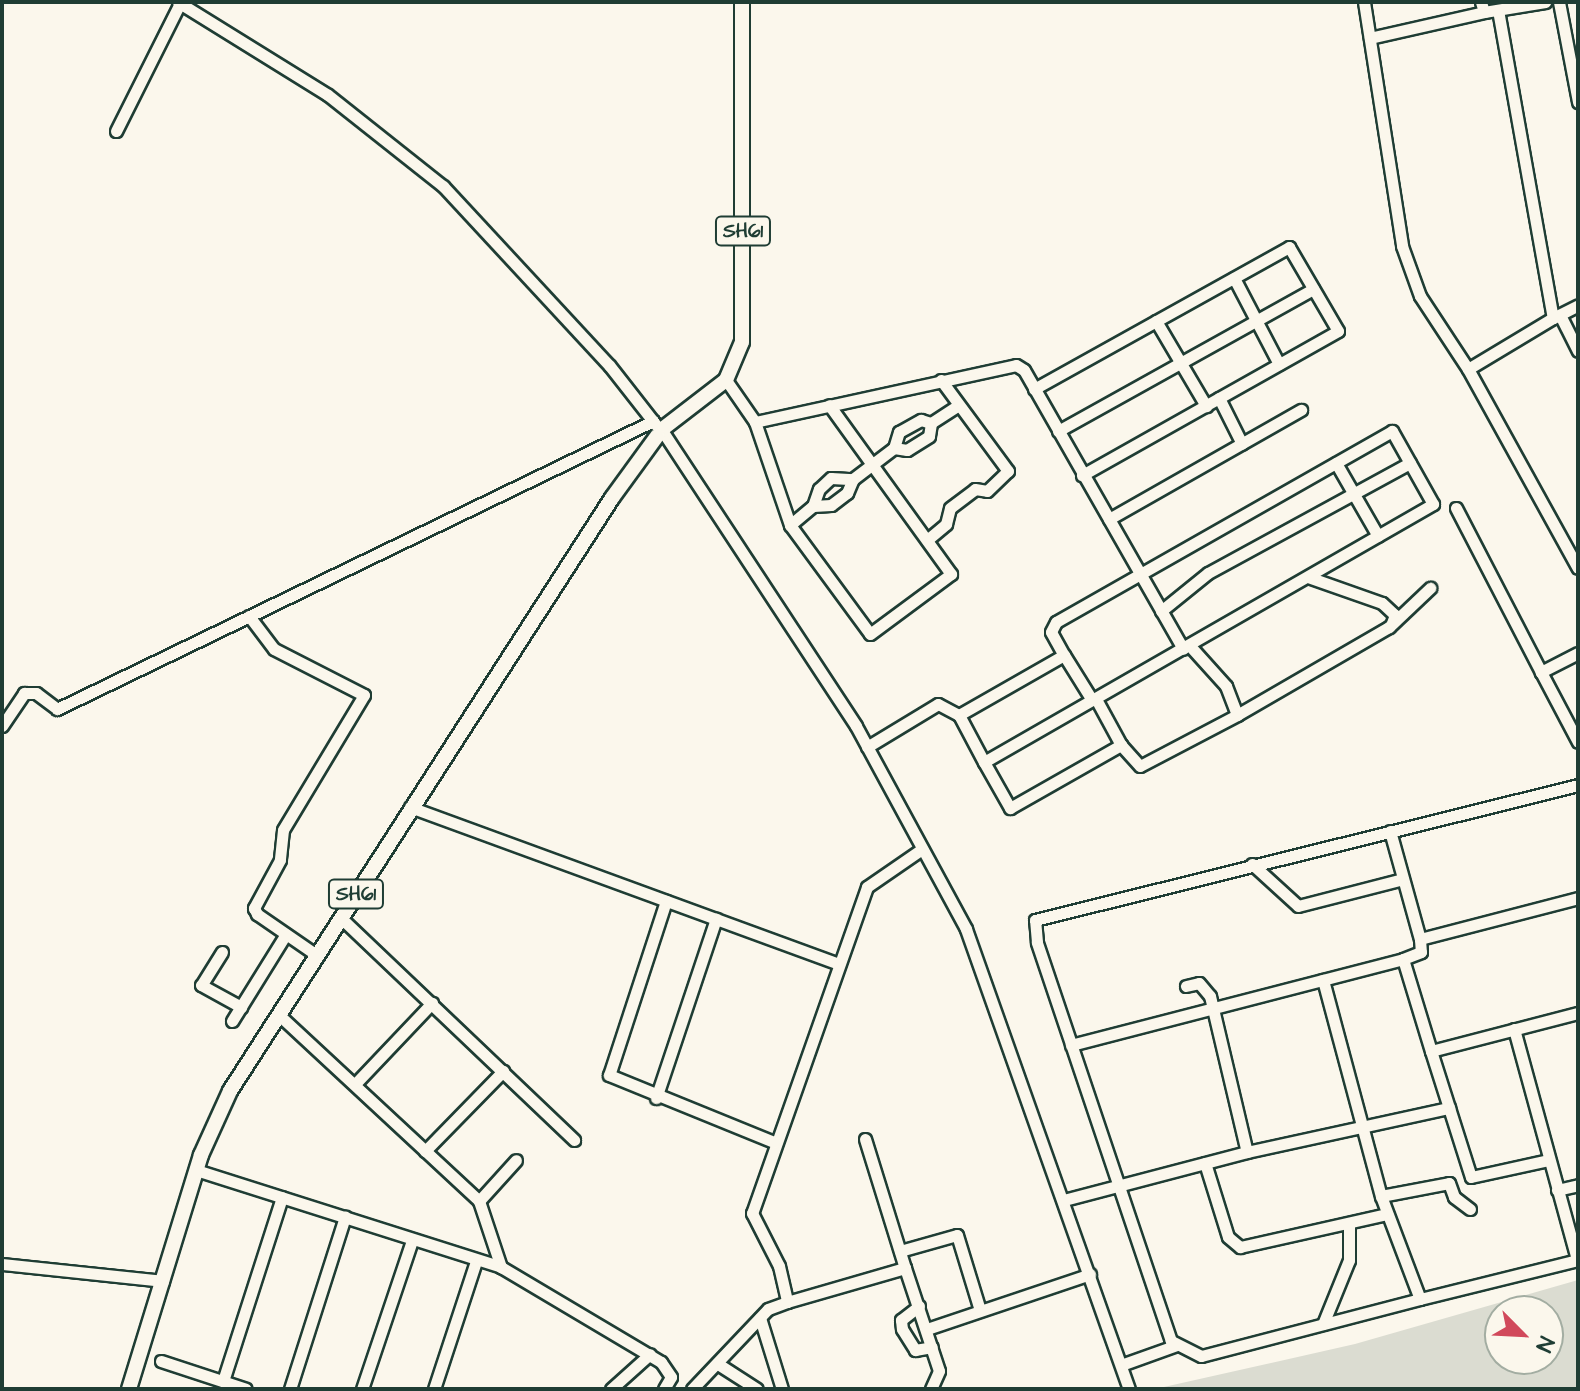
<!DOCTYPE html>
<html>
<head>
<meta charset="utf-8">
<style>
	body { margin:0 }
	#map { position:relative; width:1580px; height:1391px; overflow:hidden; background:#fbf7ec; font-family:"Architects Daughter",sans-serif }
	div>[style] { position:absolute }
	[style*='--x'] { left:calc(var(--x)*1px); top:calc(var(--y)*1px); width:calc(var(--w)*1px); rotate:calc(var(--a)*1deg) }
	.green>* { inset:0; background:#dbdcd1 }
	.roads { filter:drop-shadow(2px 0 #1f3d34) drop-shadow(-2px 0 #1f3d34) drop-shadow(0 2px #1f3d34) drop-shadow(0 -2px #1f3d34) }
	.minor>* { height:11px; margin:-5.5px; padding:0 5.5px; transform-origin:5.5px; border-radius:5.5px; background:#fbf7ec }
	.major>* { height:14px; margin:-7px; padding:0 7px; transform-origin:7px; border-radius:7px; background:#fbf7ec }
	span { translate:-50% -50%; white-space:nowrap; text-align:center; line-height:1.15; -webkit-text-stroke:8px #fbf7ec; paint-order:stroke }
	.shield-label span { padding:2px 6px; background:#fbf7ec; border:2px solid; border-radius:6px; -webkit-text-stroke-width:0 }
	.shield-label { font-size:20px; color:#1f3d34; font-weight:700 }
	.frame { position:absolute; inset:0; border:4px solid #1f3d34; pointer-events:none }
	.north { position:absolute; left:1484px; top:1295px; width:80px; height:80px; box-sizing:border-box; background:#fbf7ec; border:2px solid #a3ada2; border-radius:50%; rotate:114deg; font-size:22px; font-weight:700; line-height:32px; text-align:center; color:#1f3d34 }
	.north::after { content:''; display:block; margin:auto; width:28px; height:36px; background:#d1495b; clip-path:polygon(50% 0,100% 100%,50% 72%,0 100%) }
</style>
</head>
<body>
<div id="map">
	<div class="green">
		<div style="clip-path:polygon(evenodd,1578px 1280px,1578px 1389px,1155px 1389px,1355px 1344px,1578px 1280px,1500px 1311px,1548px 1311px,1548px 1359px,1500px 1359px,1500px 1311px)"></div>
	</div>
	<div class="roads">
		<div class="minor">
			<div style="--x:178;--y:2;--w:176;--a:31.8"></div>
			<div style="--x:328;--y:95;--w:147;--a:38.4"></div>
			<div style="--x:443;--y:186;--w:244;--a:47.2"></div>
			<div style="--x:609;--y:365;--w:76;--a:51.9"></div>
			<div style="--x:1364;--y:2;--w:247;--a:81.1"></div>
			<div style="--x:1402;--y:246;--w:53;--a:70.2"></div>
			<div style="--x:1420;--y:296;--w:87;--a:56.7"></div>
			<div style="--x:1468;--y:369;--w:99;--a:-31"></div>
			<div style="--x:1481;--y:2;--w:10;--a:73"></div>
			<div style="--x:1484;--y:12;--w:62;--a:-9.3"></div>
			<div style="--x:1559;--y:2;--w:102;--a:79.2"></div>
			<div style="--x:1498;--y:10;--w:313;--a:79.9"></div>
			<div style="--x:1553;--y:318;--w:28;--a:-27"></div>
			<div style="--x:1370;--y:38;--w:117;--a:-12.8"></div>
			<div style="--x:116;--y:131;--w:143;--a:-63.4"></div>
			<div style="--x:1234;--y:278;--w:97;--a:62.4"></div>
			<div style="--x:1560;--y:315;--w:40;--a:63.4"></div>
			<div style="--x:1156;--y:321;--w:99;--a:59.5"></div>
			<div style="--x:1468;--y:369;--w:227;--a:61.1"></div>
			<div style="--x:726;--y:380;--w:51;--a:55.4"></div>
			<div style="--x:755;--y:422;--w:267;--a:-12.3"></div>
			<div style="--x:1016;--y:365;--w:9;--a:32"></div>
			<div style="--x:1024;--y:370;--w:321;--a:60.3"></div>
			<div style="--x:1034;--y:389;--w:292;--a:-29.1"></div>
			<div style="--x:1289;--y:247;--w:97;--a:59.7"></div>
			<div style="--x:1338;--y:331;--w:294;--a:150.6"></div>
			<div style="--x:1219;--y:398;--w:51;--a:63.4"></div>
			<div style="--x:755;--y:422;--w:109;--a:71.2"></div>
			<div style="--x:790;--y:525;--w:135;--a:53.7"></div>
			<div style="--x:870;--y:634;--w:101;--a:-36.5"></div>
			<div style="--x:951;--y:574;--w:208;--a:-125.8"></div>
			<div style="--x:1058;--y:431;--w:292;--a:-29.1"></div>
			<div style="--x:665;--y:435;--w:348;--a:56.7"></div>
			<div style="--x:856;--y:726;--w:231;--a:61.5"></div>
			<div style="--x:966;--y:929;--w:488;--a:70.5"></div>
			<div style="--x:894;--y:448;--w:13;--a:9"></div>
			<div style="--x:907;--y:450;--w:26;--a:-32"></div>
			<div style="--x:929;--y:436;--w:13;--a:-81"></div>
			<div style="--x:1336;--y:463;--w:84;--a:60.1"></div>
			<div style="--x:813;--y:506;--w:18;--a:-3"></div>
			<div style="--x:831;--y:505;--w:20;--a:-37"></div>
			<div style="--x:847;--y:493;--w:15;--a:-67"></div>
			<div style="--x:1456;--y:508;--w:185;--a:62.6"></div>
			<div style="--x:1109;--y:519;--w:221;--a:-29.6"></div>
			<div style="--x:790;--y:525;--w:30;--a:-40"></div>
			<div style="--x:813;--y:506;--w:18;--a:-71"></div>
			<div style="--x:819;--y:489;--w:16;--a:-43"></div>
			<div style="--x:831;--y:478;--w:22;--a:3"></div>
			<div style="--x:853;--y:479;--w:51;--a:-37.1"></div>
			<div style="--x:894;--y:448;--w:17;--a:-73"></div>
			<div style="--x:899;--y:432;--w:25;--a:-29"></div>
			<div style="--x:921;--y:420;--w:10;--a:17"></div>
			<div style="--x:931;--y:423;--w:31;--a:-33"></div>
			<div style="--x:927;--y:540;--w:25;--a:-40"></div>
			<div style="--x:946;--y:524;--w:16;--a:-76"></div>
			<div style="--x:950;--y:508;--w:31;--a:-37"></div>
			<div style="--x:975;--y:489;--w:12;--a:9"></div>
			<div style="--x:987;--y:491;--w:29;--a:-44"></div>
			<div style="--x:1008;--y:471;--w:113;--a:-126.4"></div>
			<div style="--x:1308;--y:577;--w:78;--a:19.4"></div>
			<div style="--x:1382;--y:603;--w:18;--a:43"></div>
			<div style="--x:1395;--y:615;--w:9;--a:111"></div>
			<div style="--x:1161;--y:611;--w:60;--a:-39"></div>
			<div style="--x:1208;--y:573;--w:230;--a:-28.6"></div>
			<div style="--x:249;--y:616;--w:41;--a:52.9"></div>
			<div style="--x:274;--y:649;--w:101;--a:27.1"></div>
			<div style="--x:364;--y:695;--w:157;--a:121"></div>
			<div style="--x:283;--y:830;--w:30;--a:96"></div>
			<div style="--x:280;--y:860;--w:55;--a:118.4"></div>
			<div style="--x:254;--y:908;--w:7;--a:63"></div>
			<div style="--x:257;--y:914;--w:74;--a:34.5"></div>
			<div style="--x:1190;--y:646;--w:54;--a:48"></div>
			<div style="--x:1226;--y:686;--w:31;--a:69"></div>
			<div style="--x:1237;--y:715;--w:176;--a:-30.1"></div>
			<div style="--x:1389;--y:627;--w:57;--a:-43.6"></div>
			<div style="--x:1578;--y:653;--w:42;--a:152.8"></div>
			<div style="--x:1541;--y:672;--w:79;--a:62.1"></div>
			<div style="--x:1064;--y:655;--w:53;--a:58.1"></div>
			<div style="--x:1096;--y:699;--w:52;--a:61.5"></div>
			<div style="--x:1121;--y:745;--w:28;--a:48"></div>
			<div style="--x:1140;--y:766;--w:110;--a:-27.7"></div>
			<div style="--x:2;--y:726;--w:40;--a:-56"></div>
			<div style="--x:24;--y:693;--w:12;--a:0"></div>
			<div style="--x:36;--y:693;--w:26;--a:37"></div>
			<div style="--x:57;--y:709;--w:662;--a:-25.79"></div>
			<div style="--x:867;--y:747;--w:83;--a:-31.2"></div>
			<div style="--x:938;--y:704;--w:24;--a:28"></div>
			<div style="--x:959;--y:715;--w:53;--a:62"></div>
			<div style="--x:984;--y:762;--w:518;--a:-29.88"></div>
			<div style="--x:1433;--y:504;--w:84;--a:-119.3"></div>
			<div style="--x:1392;--y:431;--w:386;--a:150.4"></div>
			<div style="--x:1056;--y:622;--w:11;--a:117"></div>
			<div style="--x:1051;--y:632;--w:26;--a:61"></div>
			<div style="--x:1064;--y:655;--w:121;--a:150.3"></div>
			<div style="--x:984;--y:762;--w:53;--a:60.5"></div>
			<div style="--x:1010;--y:808;--w:128;--a:-29.6"></div>
			<div style="--x:410;--y:807;--w:456;--a:20.1"></div>
			<div style="--x:1390;--y:831;--w:112;--a:74.5"></div>
			<div style="--x:1420;--y:939;--w:163;--a:-14.5"></div>
			<div style="--x:922;--y:849;--w:67;--a:145.4"></div>
			<div style="--x:867;--y:887;--w:346;--a:109.4"></div>
			<div style="--x:752;--y:1213;--w:59;--a:63"></div>
			<div style="--x:779;--y:1266;--w:37;--a:77"></div>
			<div style="--x:787;--y:1302;--w:123;--a:-16.1"></div>
			<div style="--x:905;--y:1268;--w:108;--a:71.7"></div>
			<div style="--x:939;--y:1371;--w:20;--a:114"></div>
			<div style="--x:1252;--y:864;--w:62;--a:42.4"></div>
			<div style="--x:1298;--y:906;--w:108;--a:-14.4"></div>
			<div style="--x:666;--y:901;--w:183;--a:108.1"></div>
			<div style="--x:609;--y:1075;--w:178;--a:22.1"></div>
			<div style="--x:341;--y:918;--w:322;--a:43.6"></div>
			<div style="--x:1420;--y:939;--w:13;--a:86"></div>
			<div style="--x:1421;--y:952;--w:19;--a:159"></div>
			<div style="--x:1403;--y:959;--w:96;--a:73.1"></div>
			<div style="--x:1431;--y:1051;--w:152;--a:-14.5"></div>
			<div style="--x:222;--y:952;--w:39;--a:122"></div>
			<div style="--x:201;--y:985;--w:46;--a:28.8"></div>
			<div style="--x:1323;--y:980;--w:224;--a:75"></div>
			<div style="--x:1381;--y:1196;--w:69;--a:-10.8"></div>
			<div style="--x:1449;--y:1183;--w:15;--a:70"></div>
			<div style="--x:1454;--y:1197;--w:20;--a:37"></div>
			<div style="--x:1186;--y:986;--w:13;--a:-13"></div>
			<div style="--x:1199;--y:983;--w:17;--a:50"></div>
			<div style="--x:1210;--y:996;--w:160;--a:76.7"></div>
			<div style="--x:279;--y:1015;--w:273;--a:42.9"></div>
			<div style="--x:479;--y:1201;--w:70;--a:71.6"></div>
			<div style="--x:232;--y:1021;--w:102;--a:-58.2"></div>
			<div style="--x:1514;--y:1029;--w:239;--a:74.7"></div>
			<div style="--x:1071;--y:1045;--w:343;--a:-14.5"></div>
			<div style="--x:1431;--y:1051;--w:132;--a:72.4"></div>
			<div style="--x:1471;--y:1177;--w:80;--a:-12.3"></div>
			<div style="--x:355;--y:1084;--w:112;--a:-46.5"></div>
			<div style="--x:656;--y:1098;--w:189;--a:-71.5"></div>
			<div style="--x:865;--y:1139;--w:135;--a:72.8"></div>
			<div style="--x:425;--y:1151;--w:112;--a:-45.7"></div>
			<div style="--x:1205;--y:1163;--w:77;--a:72.7"></div>
			<div style="--x:1228;--y:1237;--w:16;--a:40"></div>
			<div style="--x:1240;--y:1247;--w:150;--a:-12.7"></div>
			<div style="--x:196;--y:1170;--w:320;--a:17.6"></div>
			<div style="--x:501;--y:1267;--w:186;--a:30.7"></div>
			<div style="--x:661;--y:1362;--w:18;--a:56"></div>
			<div style="--x:671;--y:1377;--w:14;--a:120"></div>
			<div style="--x:1557;--y:1190;--w:22;--a:-13"></div>
			<div style="--x:1381;--y:1196;--w:110;--a:69.3"></div>
			<div style="--x:1420;--y:1299;--w:226;--a:165.4"></div>
			<div style="--x:1201;--y:1356;--w:34;--a:-153"></div>
			<div style="--x:1171;--y:1341;--w:421;--a:-108.6"></div>
			<div style="--x:1037;--y:942;--w:22;--a:-95"></div>
			<div style="--x:1035;--y:920;--w:560;--a:-13.96"></div>
			<div style="--x:1064;--y:1200;--w:189;--a:-14.7"></div>
			<div style="--x:1247;--y:1152;--w:207;--a:-12.3"></div>
			<div style="--x:479;--y:1201;--w:55;--a:-47.9"></div>
			<div style="--x:900;--y:1251;--w:59;--a:-15.7"></div>
			<div style="--x:957;--y:1235;--w:78;--a:73"></div>
			<div style="--x:2;--y:1264;--w:162;--a:6"></div>
			<div style="--x:1420;--y:1299;--w:163;--a:-13.9"></div>
			<div style="--x:919;--y:1306;--w:23;--a:142"></div>
			<div style="--x:901;--y:1320;--w:9;--a:84"></div>
			<div style="--x:902;--y:1329;--w:25;--a:58"></div>
			<div style="--x:915;--y:1350;--w:17;--a:-10"></div>
			<div style="--x:760;--y:1318;--w:74;--a:72.8"></div>
			<div style="--x:1323;--y:1324;--w:69;--a:-67.9"></div>
			<div style="--x:1349;--y:1260;--w:37;--a:-90"></div>
			<div style="--x:927;--y:1329;--w:172;--a:-18.6"></div>
			<div style="--x:161;--y:1361;--w:89;--a:18.2"></div>
			<div style="--x:718;--y:1364;--w:46;--a:32.7"></div>
			<div style="--x:1121;--y:1365;--w:59;--a:-19.7"></div>
			<div style="--x:223;--y:1381;--w:193;--a:-72.2"></div>
			<div style="--x:290;--y:1389;--w:181;--a:-72.3"></div>
			<div style="--x:362;--y:1389;--w:157;--a:-71.4"></div>
			<div style="--x:434;--y:1389;--w:135;--a:-71.8"></div>
			<div style="--x:611;--y:1389;--w:52;--a:-41.9"></div>
			<div style="--x:692;--y:1389;--w:110;--a:-46.5"></div>
			<div style="--x:768;--y:1309;--w:20;--a:-20"></div>
		</div>
		<div class="major">
			<div style="--x:665;--y:427;--w:77;--a:-37.6"></div>
			<div style="--x:726;--y:380;--w:41;--a:-67.2"></div>
			<div style="--x:742;--y:342;--w:340;--a:-90"></div>
			<div style="--x:129;--y:1389;--w:245;--a:-72.9"></div>
			<div style="--x:201;--y:1155;--w:70;--a:-65.6"></div>
			<div style="--x:230;--y:1091;--w:705;--a:-57.21"></div>
			<div style="--x:612;--y:498;--w:77;--a:-54"></div>
		</div>
	</div>
	<div class="shield-label">
		<span style="left:743px;top:231px">SH61</span>
		<span style="left:356px;top:894px">SH61</span>
	</div>
	<div class="frame"></div>
	<div class="north">N</div>
</div>
</body>
</html>
